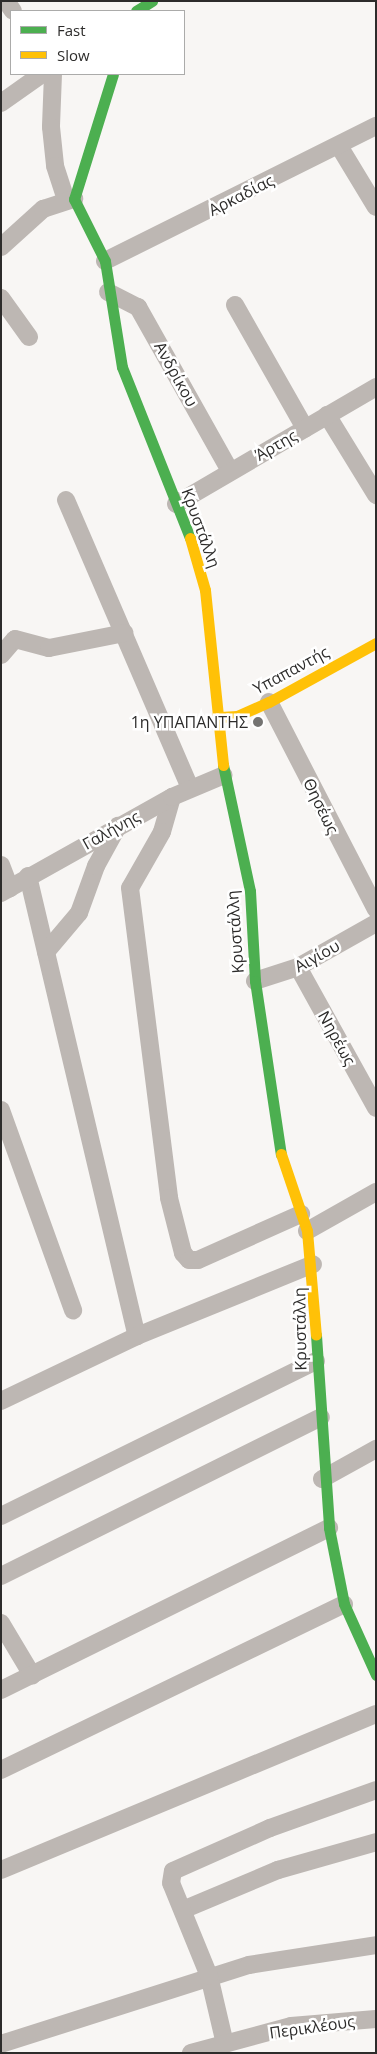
<!DOCTYPE html>
<html>
<head>
<meta charset="utf-8">
<style>
	body { margin:0 }
	#map { position:relative; width:377px; height:2054px; overflow:hidden; background:#f8f6f4; font-family:"Open Sans",sans-serif }
	div>[style] { position:absolute }
	[style*='--x'] { left:calc(var(--x)*1px); top:calc(var(--y)*1px); width:calc(var(--w)*1px); rotate:calc(var(--a)*1deg) }
	.street>* { height:18px; margin:-9px; padding:0 9px; transform-origin:9px; border-radius:9px; background:#bdb7b3 }
	.fast>* { height:11px; margin:-5.5px; padding:0 5.5px; transform-origin:5.5px; border-radius:5.5px; background:#4caf50 }
	.slow>* { height:11px; margin:-5.5px; padding:0 5.5px; transform-origin:5.5px; border-radius:5.5px; background:#ffc107 }
	.dots>* { width:14px; height:14px; translate:-50% -50%; box-sizing:border-box; border:2px solid #fff; border-radius:50% }
	span { translate:-50% -50%; white-space:nowrap; text-align:center; line-height:1.15; -webkit-text-stroke:5px #fff; paint-order:stroke }
	.street-label { font-size:16px; color:#2d2c2b }
	.poi-label { font-size:16px; color:#2d2c2b }
	.right { translate:-100% -50%; text-align:right }
	.frame { position:absolute; inset:0; border:2px solid #2d2c2b; pointer-events:none }
	.legend { position:absolute; left:10px; top:10px; width:175px; height:65px; box-sizing:border-box; background:#fff; border:1px solid #ababaa; margin:0; padding:6px 9px; list-style:none; font-size:15px; color:#2d2c2b }
	.legend li { display:flex; align-items:center; gap:10px; height:25px }
	.legend b { width:25px; border:1px solid #ababaa }
</style>
</head>
<body>
<div id="map">
	<div class="street">
		<div style="--x:6;--y:1;--w:12;--a:55"></div>
		<div style="--x:53;--y:74;--w:53;--a:92.2"></div>
		<div style="--x:51;--y:127;--w:39;--a:84"></div>
		<div style="--x:55;--y:166;--w:35;--a:72"></div>
		<div style="--x:1;--y:103;--w:50;--a:-35.3"></div>
		<div style="--x:339;--y:146;--w:71;--a:58.8"></div>
		<div style="--x:1;--y:247;--w:57;--a:-42.1"></div>
		<div style="--x:43;--y:209;--w:33;--a:-18"></div>
		<div style="--x:105;--y:261;--w:303;--a:-26.5"></div>
		<div style="--x:108;--y:292;--w:34;--a:27"></div>
		<div style="--x:138;--y:307;--w:188;--a:60.7"></div>
		<div style="--x:1;--y:298;--w:48;--a:54.3"></div>
		<div style="--x:235;--y:305;--w:142;--a:60.4"></div>
		<div style="--x:327;--y:415;--w:94;--a:58.5"></div>
		<div style="--x:66;--y:500;--w:314;--a:66.7"></div>
		<div style="--x:176;--y:504;--w:232;--a:-30.3"></div>
		<div style="--x:1;--y:655;--w:21;--a:-49"></div>
		<div style="--x:15;--y:639;--w:35;--a:15"></div>
		<div style="--x:49;--y:648;--w:77;--a:-11.2"></div>
		<div style="--x:269;--y:702;--w:233;--a:62.7"></div>
		<div style="--x:172;--y:797;--w:36;--a:106"></div>
		<div style="--x:162;--y:832;--w:64;--a:119.7"></div>
		<div style="--x:130;--y:888;--w:312;--a:82.8"></div>
		<div style="--x:169;--y:1198;--w:57;--a:75.7"></div>
		<div style="--x:183;--y:1253;--w:9;--a:49"></div>
		<div style="--x:189;--y:1260;--w:9;--a:0"></div>
		<div style="--x:198;--y:1260;--w:113;--a:-24.1"></div>
		<div style="--x:1;--y:865;--w:25;--a:69"></div>
		<div style="--x:28;--y:876;--w:473;--a:76.7"></div>
		<div style="--x:1;--y:893;--w:196;--a:-29.3"></div>
		<div style="--x:172;--y:797;--w:56;--a:-22.9"></div>
		<div style="--x:46;--y:952;--w:51;--a:-49.8"></div>
		<div style="--x:79;--y:913;--w:50;--a:-70.1"></div>
		<div style="--x:96;--y:866;--w:46;--a:-61.2"></div>
		<div style="--x:298;--y:967;--w:161;--a:61"></div>
		<div style="--x:255;--y:981;--w:45;--a:-18"></div>
		<div style="--x:298;--y:967;--w:90;--a:-29.4"></div>
		<div style="--x:1;--y:1110;--w:213;--a:70.2"></div>
		<div style="--x:307;--y:1231;--w:79;--a:-29.5"></div>
		<div style="--x:1;--y:1401;--w:151;--a:-25.5"></div>
		<div style="--x:137;--y:1336;--w:190;--a:-22.2"></div>
		<div style="--x:322;--y:1479;--w:62;--a:-29.1"></div>
		<div style="--x:1;--y:1516;--w:351;--a:-26.2"></div>
		<div style="--x:1;--y:1576;--w:357;--a:-26.4"></div>
		<div style="--x:1;--y:1623;--w:61;--a:59.2"></div>
		<div style="--x:1;--y:1690;--w:366;--a:-26.3"></div>
		<div style="--x:1;--y:1770;--w:381;--a:-25.8"></div>
		<div style="--x:1;--y:1870;--w:406;--a:-22.6"></div>
		<div style="--x:185;--y:1909;--w:101;--a:-22.8"></div>
		<div style="--x:278;--y:1870;--w:102;--a:-15.9"></div>
		<div style="--x:1;--y:2044;--w:260;--a:-17.7"></div>
		<div style="--x:249;--y:1965;--w:129;--a:-8.9"></div>
		<div style="--x:225;--y:2044;--w:70;--a:-103.2"></div>
		<div style="--x:209;--y:1976;--w:100;--a:-112.2"></div>
		<div style="--x:171;--y:1883;--w:12;--a:-81"></div>
		<div style="--x:173;--y:1871;--w:106;--a:-23.9"></div>
		<div style="--x:270;--y:1828;--w:113;--a:-19.7"></div>
		<div style="--x:191;--y:2053;--w:104;--a:-15.1"></div>
		<div style="--x:291;--y:2026;--w:85;--a:-4.7"></div>
	</div>
	<div class="fast">
		<div style="--x:136;--y:11;--w:19;--a:-32"></div>
		<div style="--x:113;--y:74;--w:131;--a:107.3"></div>
		<div style="--x:74;--y:199;--w:69;--a:63.4"></div>
		<div style="--x:105;--y:261;--w:107;--a:80.9"></div>
		<div style="--x:122;--y:367;--w:184;--a:68.3"></div>
		<div style="--x:223;--y:765;--w:129;--a:77.9"></div>
		<div style="--x:250;--y:891;--w:90;--a:86.8"></div>
		<div style="--x:255;--y:981;--w:175;--a:81.5"></div>
		<div style="--x:316;--y:1335;--w:193;--a:86.1"></div>
		<div style="--x:329;--y:1528;--w:77;--a:78.8"></div>
		<div style="--x:344;--y:1604;--w:78;--a:65.7"></div>
	</div>
	<div class="slow">
		<div style="--x:190;--y:538;--w:54;--a:73.9"></div>
		<div style="--x:205;--y:590;--w:176;--a:84.1"></div>
		<div style="--x:220;--y:717;--w:17;--a:-3"></div>
		<div style="--x:237;--y:716;--w:35;--a:-24"></div>
		<div style="--x:269;--y:702;--w:122;--a:-28.9"></div>
		<div style="--x:281;--y:1154;--w:81;--a:71.3"></div>
		<div style="--x:307;--y:1231;--w:104;--a:85.1"></div>
	</div>
	<div class="dots">
		<div style="left:258px;top:722px;background:#747371"></div>
	</div>
	<div class="street-label">
		<span style="left:241px;top:195px;rotate:-27deg">Αρκαδίας</span>
		<span style="left:176px;top:374px;rotate:61deg">Ανδρίκου</span>
		<span style="left:276px;top:445px;rotate:-30deg">Άρτης</span>
		<span style="left:201px;top:528px;rotate:70deg">Κρυστάλλη</span>
		<span style="left:291px;top:670px;rotate:-28deg">Υπαπαντής</span>
		<span style="left:321px;top:806px;rotate:64deg">Θησέως</span>
		<span style="left:111px;top:830px;rotate:-29deg">Γαλήνης</span>
		<span style="left:235px;top:932px;rotate:-94deg">Κρυστάλλη</span>
		<span style="left:317px;top:956px;rotate:-29deg">Αιγίου</span>
		<span style="left:337px;top:1038px;rotate:61deg">Νηρέως</span>
		<span style="left:300px;top:1329px;rotate:-91deg">Κρυστάλλη</span>
		<span style="left:312px;top:2027px;rotate:-8deg">Περικλέους</span>
	</div>
	<div class="poi-label">
		<span class="right" style="left:248px;top:722px">1η ΥΠΑΠΑΝΤΗΣ</span>
	</div>
	<div class="frame"></div>
	<ul class="legend">
	<li><b style="height:6px;background:#4caf50"></b>Fast</li>
	<li><b style="height:6px;background:#ffc107"></b>Slow</li>
	</ul>
</div>
</body>
</html>
